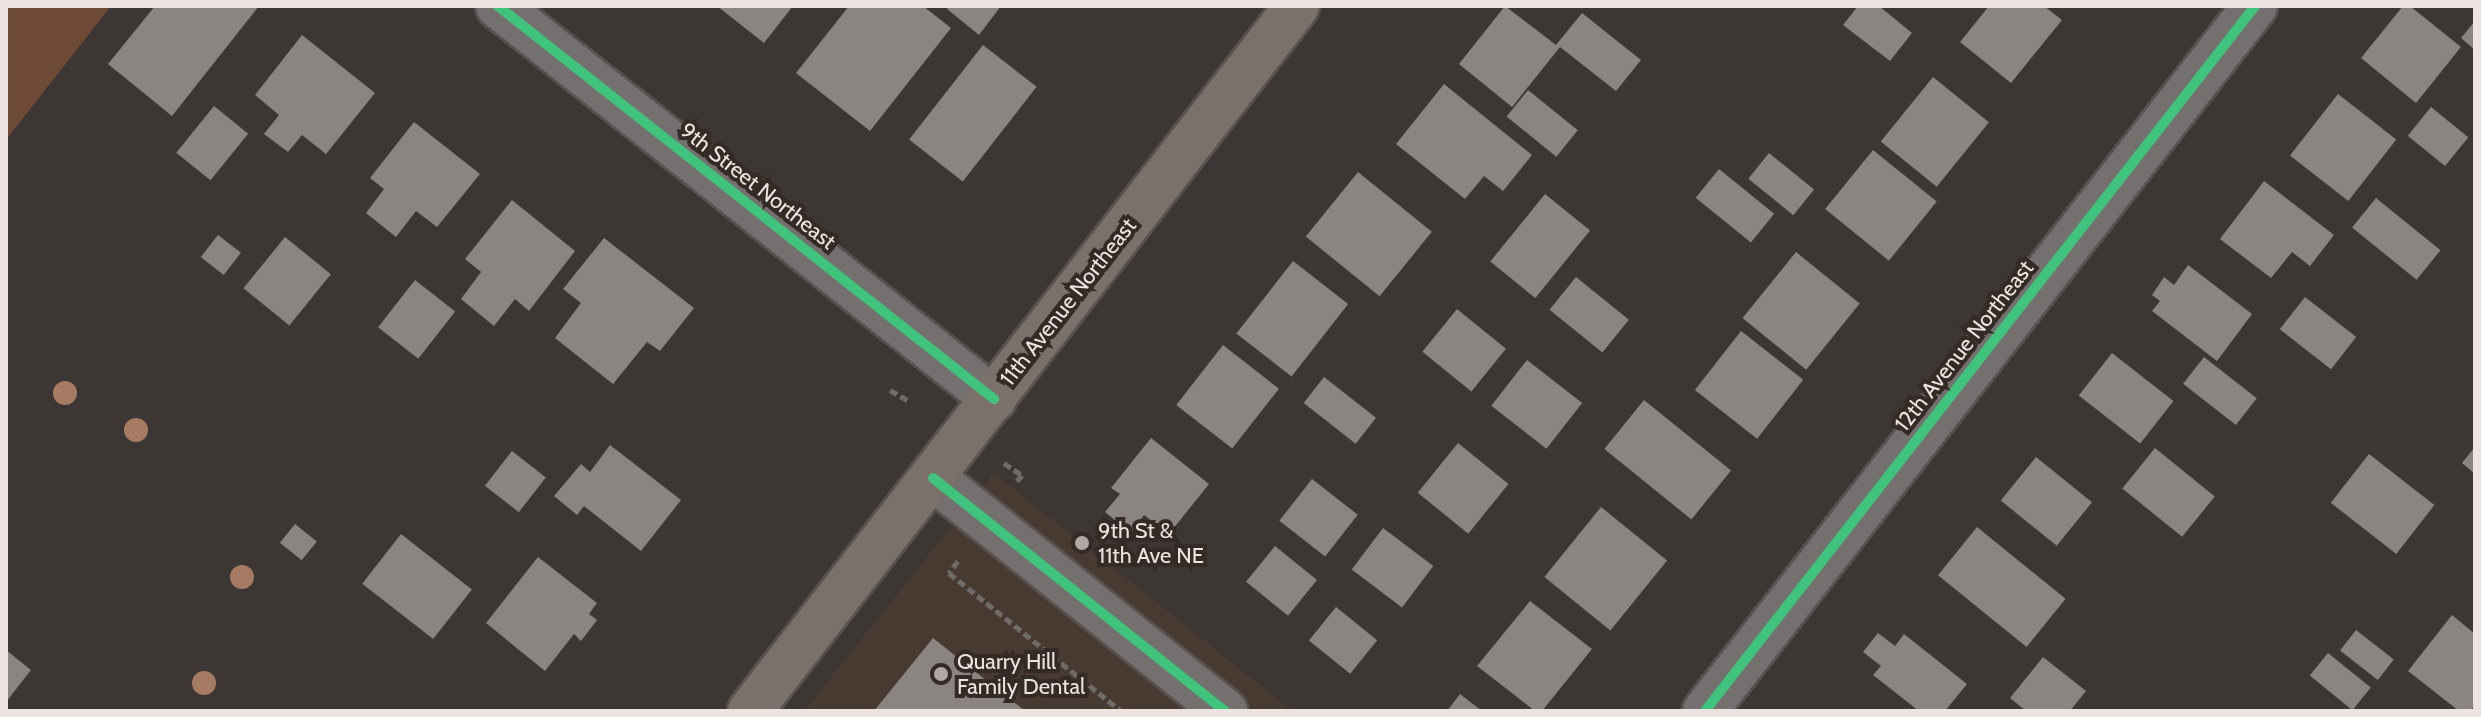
<!DOCTYPE html>
<html>
<head>
<meta charset="utf-8">
<style>
	body { margin:0 }
	#map { position:relative; width:2481px; height:717px; overflow:hidden; background:#3c3634; font-family:Cabin,sans-serif }
	div>[style] { position:absolute }
	[style*='--x'] { left:calc(var(--x)*1px); top:calc(var(--y)*1px); width:calc(var(--w)*1px); rotate:calc(var(--a)*1deg) }
	.built>* { inset:0; background:#483931 }
	.green>* { inset:0; background:#6e4935 }
	.building>* { inset:0; background:#8a8482; transform-origin:0 0 }
	.path>* { height:5px; margin-top:-2.5px; transform-origin:0; background:repeating-linear-gradient(90deg,#6f6b69 0 8px,transparent 0 12px) }
	.roads { filter:drop-shadow(2px 0 #575250) drop-shadow(-2px 0 #575250) drop-shadow(0 2px #575250) drop-shadow(0 -2px #575250) }
	.minor>* { height:44px; margin:-22px; padding:0 22px; transform-origin:22px; border-radius:22px; background:#74706f }
	.major>* { height:44px; margin:-22px; padding:0 22px; transform-origin:22px; border-radius:22px; background:#7c716a }
	.cycleway>* { height:10px; margin:-5px; padding:0 5px; transform-origin:5px; border-radius:5px; background:#40c37c }
	.trees>* { width:24px; height:24px; margin:-12px; border-radius:50%; background:#a67b64 }
	.dots>* { width:22px; height:22px; translate:-50% -50%; box-sizing:border-box; border:4px solid #352b26; border-radius:50% }
	span { translate:-50% -50%; white-space:nowrap; text-align:center; line-height:1.15; -webkit-text-stroke:8px #352b26; paint-order:stroke }
	.street-label { font-size:22px; color:#ebe4e1 }
	.poi-label { font-size:22px; color:#ebe4e1 }
	.left { translate:0 -50%; text-align:left }
	.frame { position:absolute; inset:0; border:8px solid #ebe4e1; pointer-events:none }
</style>
</head>
<body>
<div id="map">
	<div class="built">
		<div style="clip-path:polygon(994px 473px,1293px 711px,804px 711px)"></div>
	</div>
	<div class="green">
		<div style="clip-path:polygon(6px 6px,111px 6px,6px 140px)"></div>
	</div>
	<div class="building">
		<div style="clip-path:polygon(155px 6px,259px 6px,172px 116px,108px 64px)"></div>
		<div style="clip-path:polygon(717px 6px,793px 6px,764px 43px)"></div>
		<div style="clip-path:polygon(849px 6px,923px 6px,951px 28px,870px 131px,796px 73px)"></div>
		<div style="clip-path:polygon(949px 6px,1001px 6px,979px 35px,947px 9px)"></div>
		<div style="clip-path:polygon(1505px 6px,1556px 45px,1582px 13px,1641px 60px,1616px 91px,1560px 47px,1512px 107px,1459px 64px)"></div>
		<div style="clip-path:polygon(1858px 6px,1879px 6px,1912px 33px,1890px 61px,1843px 25px)"></div>
		<div style="clip-path:polygon(1989px 6px,2044px 6px,2062px 20px,2011px 83px,1960px 42px)"></div>
		<div style="clip-path:polygon(2403px 6px,2410px 6px,2461px 47px,2416px 103px,2361px 58px)"></div>
		<div style="clip-path:polygon(2475px 21px,2475px 50px,2461px 38px)"></div>
		<div style="clip-path:polygon(302px 35px,375px 93px,326px 154px,302px 135px,288px 152px,264px 134px,279px 115px,255px 95px)"></div>
		<div style="left:983px;top:45px;width:68px;height:120px;rotate:38deg"></div>
		<div style="left:1933px;top:77px;width:72px;height:83px;rotate:39deg"></div>
		<div style="clip-path:polygon(1444px 84px,1532px 155px,1503px 191px,1484px 176px,1465px 199px,1396px 144px)"></div>
		<div style="left:1528px;top:90px;width:64px;height:34px;rotate:39deg"></div>
		<div style="left:2338px;top:94px;width:74px;height:78px;rotate:38deg"></div>
		<div style="left:214px;top:106px;width:44px;height:60px;rotate:39deg"></div>
		<div style="left:2431px;top:107px;width:48px;height:37px;rotate:39deg"></div>
		<div style="clip-path:polygon(414px 122px,480px 174px,437px 227px,416px 211px,396px 237px,366px 213px,384px 189px,370px 178px)"></div>
		<div style="left:1873px;top:150px;width:82px;height:76px;rotate:39deg"></div>
		<div style="left:1769px;top:153px;width:58px;height:33px;rotate:39deg"></div>
		<div style="left:1719px;top:169px;width:71px;height:37px;rotate:39deg"></div>
		<div style="left:1358px;top:172px;width:95px;height:83px;rotate:39deg"></div>
		<div style="clip-path:polygon(2264px 181px,2334px 235px,2310px 266px,2292px 252px,2271px 278px,2220px 239px)"></div>
		<div style="left:1545px;top:194px;width:58px;height:87px;rotate:39deg"></div>
		<div style="left:2376px;top:198px;width:83px;height:38px;rotate:39deg"></div>
		<div style="clip-path:polygon(512px 200px,575px 251px,529px 311px,515px 299px,494px 326px,461px 299px,481px 272px,465px 259px)"></div>
		<div style="left:218px;top:235px;width:29px;height:28px;rotate:38deg"></div>
		<div style="left:285px;top:237px;width:59px;height:66px;rotate:39deg"></div>
		<div style="clip-path:polygon(604px 238px,694px 308px,660px 351px,647px 342px,613px 384px,555px 338px,581px 303px,563px 289px)"></div>
		<div style="left:1796px;top:252px;width:82px;height:85px;rotate:39deg"></div>
		<div style="left:1293px;top:261px;width:70px;height:92px;rotate:38deg"></div>
		<div style="clip-path:polygon(2188px 265px,2252px 314px,2217px 361px,2152px 311px,2160px 301px,2152px 295px,2164px 277px,2174px 285px)"></div>
		<div style="left:1576px;top:277px;width:68px;height:42px;rotate:39deg"></div>
		<div style="left:415px;top:280px;width:51px;height:60px;rotate:38deg"></div>
		<div style="left:2305px;top:297px;width:65px;height:41px;rotate:38deg"></div>
		<div style="left:1457px;top:309px;width:63px;height:55px;rotate:39deg"></div>
		<div style="left:1741px;top:331px;width:79px;height:75px;rotate:38deg"></div>
		<div style="left:1223px;top:345px;width:71px;height:76px;rotate:38deg"></div>
		<div style="left:2112px;top:353px;width:78px;height:54px;rotate:38deg"></div>
		<div style="left:2204px;top:357px;width:67px;height:34px;rotate:38deg"></div>
		<div style="left:1527px;top:360px;width:70px;height:58px;rotate:38deg"></div>
		<div style="left:1324px;top:377px;width:66px;height:33px;rotate:38deg"></div>
		<div style="left:1644px;top:400px;width:112px;height:63px;rotate:39deg"></div>
		<div style="clip-path:polygon(1151px 438px,1209px 484px,1169px 534px,1144px 515px,1131px 533px,1105px 512px,1120px 494px,1111px 488px)"></div>
		<div style="left:1458px;top:443px;width:65px;height:64px;rotate:39deg"></div>
		<div style="clip-path:polygon(610px 445px,681px 500px,641px 551px,584px 506px,577px 515px,554px 496px,581px 464px,590px 472px)"></div>
		<div style="clip-path:polygon(2475px 447px,2475px 474px,2462px 463px)"></div>
		<div style="left:2155px;top:448px;width:77px;height:52px;rotate:39deg"></div>
		<div style="left:512px;top:451px;width:43px;height:44px;rotate:38deg"></div>
		<div style="left:2369px;top:454px;width:83px;height:62px;rotate:38deg"></div>
		<div style="left:2036px;top:457px;width:72px;height:56px;rotate:39deg"></div>
		<div style="left:1312px;top:479px;width:58px;height:53px;rotate:38deg"></div>
		<div style="left:1601px;top:507px;width:85px;height:90px;rotate:39deg"></div>
		<div style="left:295px;top:524px;width:28px;height:24px;rotate:39deg"></div>
		<div style="left:1977px;top:527px;width:114px;height:62px;rotate:39deg"></div>
		<div style="left:1383px;top:528px;width:63px;height:52px;rotate:37deg"></div>
		<div style="left:401px;top:534px;width:90px;height:63px;rotate:38deg"></div>
		<div style="left:1275px;top:546px;width:54px;height:46px;rotate:39deg"></div>
		<div style="clip-path:polygon(538px 557px,597px 603px,589px 614px,597px 620px,581px 641px,574px 634px,545px 671px,486px 623px)"></div>
		<div style="clip-path:polygon(1530px 601px,1592px 649px,1542px 711px,1535px 711px,1477px 666px)"></div>
		<div style="left:1336px;top:607px;width:53px;height:43px;rotate:39deg"></div>
		<div style="clip-path:polygon(2452px 615px,2475px 634px,2475px 705px,2470px 711px,2459px 711px,2408px 671px)"></div>
		<div style="left:2356px;top:630px;width:48px;height:26px;rotate:38deg"></div>
		<div style="clip-path:polygon(1878px 633px,1895px 646px,1904px 634px,1967px 684px,1945px 711px,1919px 711px,1873px 675px,1881px 666px,1863px 652px)"></div>
		<div style="clip-path:polygon(933px 638px,1025px 711px,874px 711px)"></div>
		<div style="clip-path:polygon(6px 650px,31px 670px,6px 702px)"></div>
		<div style="left:2328px;top:653px;width:55px;height:29px;rotate:39deg"></div>
		<div style="clip-path:polygon(2043px 657px,2086px 691px,2070px 711px,2026px 711px,2010px 698px)"></div>
		<div style="clip-path:polygon(1460px 694px,1482px 711px,1447px 711px)"></div>
	</div>
	<div class="path">
		<div style="--x:890;--y:390;--w:22;--a:30"></div>
		<div style="--x:1004;--y:463;--w:22;--a:34"></div>
		<div style="--x:1022;--y:475;--w:9;--a:131"></div>
		<div style="--x:958;--y:561;--w:15;--a:127"></div>
		<div style="--x:949;--y:573;--w:221;--a:38.7"></div>
	</div>
	<div class="roads">
		<div class="minor">
			<div style="--x:498;--y:6;--w:633;--a:38.39"></div>
			<div style="--x:933;--y:478;--w:374;--a:38.6"></div>
			<div style="--x:1705;--y:711;--w:894;--a:-52.04"></div>
		</div>
		<div class="major">
			<div style="--x:750;--y:711;--w:892;--a:-52.19"></div>
		</div>
	</div>
	<div class="cycleway">
		<div style="--x:498;--y:6;--w:633;--a:38.39"></div>
		<div style="--x:933;--y:478;--w:374;--a:38.6"></div>
		<div style="--x:1705;--y:711;--w:894;--a:-52.04"></div>
	</div>
	<div class="trees">
		<div style="left:65px;top:393px"></div>
		<div style="left:136px;top:430px"></div>
		<div style="left:242px;top:577px"></div>
		<div style="left:204px;top:683px"></div>
	</div>
	<div class="dots">
		<div style="left:1082px;top:543px;background:#aea7a4"></div>
		<div style="left:941px;top:674px;background:#aea7a4"></div>
	</div>
	<div class="street-label">
		<span style="left:758px;top:186px;rotate:38deg">9th Street Northeast</span>
		<span style="left:1068px;top:302px;rotate:-52deg">11th Avenue Northeast</span>
		<span style="left:1964px;top:346px;rotate:-52deg">12th Avenue Northeast</span>
	</div>
	<div class="poi-label">
		<span class="left" style="left:1098px;top:543px">9th St &amp;<br>11th Ave NE</span>
		<span class="left" style="left:957px;top:674px">Quarry Hill<br>Family Dental</span>
	</div>
	<div class="frame"></div>
</div>
</body>
</html>
